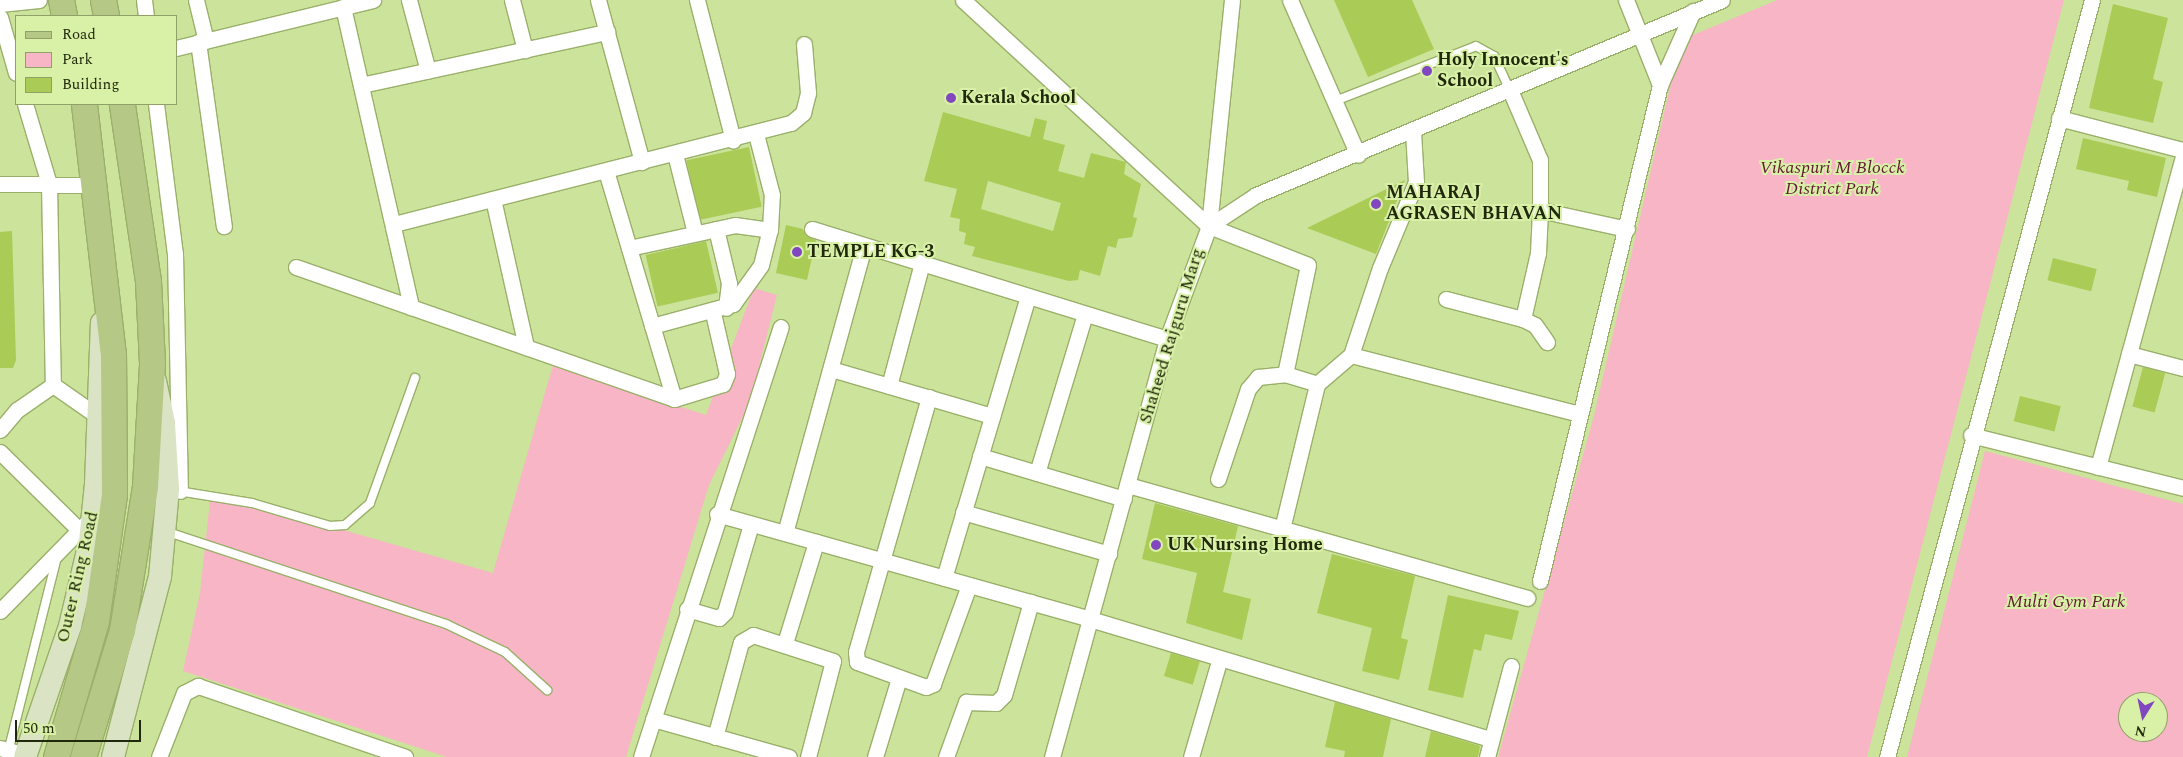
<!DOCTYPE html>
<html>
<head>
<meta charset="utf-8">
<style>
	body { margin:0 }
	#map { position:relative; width:2183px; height:757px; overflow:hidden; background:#cce39b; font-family:Spectral,serif }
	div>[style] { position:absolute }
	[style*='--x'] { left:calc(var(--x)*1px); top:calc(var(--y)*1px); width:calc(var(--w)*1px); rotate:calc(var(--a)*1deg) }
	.green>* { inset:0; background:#f7b5c5 }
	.building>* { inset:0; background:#aacb56; transform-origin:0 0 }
	.roads { filter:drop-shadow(1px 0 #9ab06a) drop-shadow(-1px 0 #9ab06a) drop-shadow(0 1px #9ab06a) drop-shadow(0 -1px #9ab06a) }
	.lane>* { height:8px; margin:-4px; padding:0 4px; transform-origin:4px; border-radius:4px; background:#fff }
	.street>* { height:15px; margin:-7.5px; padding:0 7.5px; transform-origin:7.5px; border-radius:7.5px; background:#fff }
	.secondary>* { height:22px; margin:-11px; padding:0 11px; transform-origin:11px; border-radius:11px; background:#dae3c3 }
	.primary>* { height:25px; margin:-12.5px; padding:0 12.5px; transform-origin:12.5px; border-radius:12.5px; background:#b6c886 }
	.dots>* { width:14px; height:14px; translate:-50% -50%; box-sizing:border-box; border:2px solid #d9f1a7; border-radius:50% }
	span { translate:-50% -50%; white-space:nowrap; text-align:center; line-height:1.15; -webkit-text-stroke:4px #d9f1a7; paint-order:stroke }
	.poi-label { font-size:18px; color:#21290c; font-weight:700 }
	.left { translate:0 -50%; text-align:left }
	.park-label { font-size:18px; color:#631933; font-style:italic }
	.street-label { font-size:18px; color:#21290c }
	.legend { position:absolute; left:15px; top:15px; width:162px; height:90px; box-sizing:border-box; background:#d9f1a7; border:1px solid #8fa169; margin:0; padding:6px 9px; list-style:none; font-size:15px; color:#21290c }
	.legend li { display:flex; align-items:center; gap:10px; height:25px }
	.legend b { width:25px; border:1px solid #8fa169 }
	.north { position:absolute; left:2118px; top:692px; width:50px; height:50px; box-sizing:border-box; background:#d9f1a7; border:1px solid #8fa169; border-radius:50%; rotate:190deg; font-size:14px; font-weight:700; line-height:20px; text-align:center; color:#21290c }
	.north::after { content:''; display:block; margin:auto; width:18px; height:22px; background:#8147be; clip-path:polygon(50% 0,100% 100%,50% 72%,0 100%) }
	.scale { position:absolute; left:15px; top:720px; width:126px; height:22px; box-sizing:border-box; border:2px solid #21290c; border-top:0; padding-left:6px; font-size:15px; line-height:18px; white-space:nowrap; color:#21290c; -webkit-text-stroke:4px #d9f1a7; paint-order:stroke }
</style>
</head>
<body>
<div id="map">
	<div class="green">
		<div style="clip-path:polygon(1777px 0,2064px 0,1867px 757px,1498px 757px,1594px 416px,1681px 40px)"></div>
		<div style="clip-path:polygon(754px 288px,777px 295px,750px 402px,709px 485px,626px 757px,447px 757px,183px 671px,200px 593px,211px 492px,493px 573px,553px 365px,706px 415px)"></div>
		<div style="clip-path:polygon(evenodd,1985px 451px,2183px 504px,2183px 757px,1907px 757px,1985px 451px,2128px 702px,2158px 702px,2158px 732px,2128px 732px,2128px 702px)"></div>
	</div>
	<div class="building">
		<div style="clip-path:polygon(1334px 0,1412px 0,1434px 49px,1368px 77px)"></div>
		<div style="clip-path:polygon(2113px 4px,2168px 18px,2153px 79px,2163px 82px,2153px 123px,2089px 108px)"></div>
		<div style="clip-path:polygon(evenodd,943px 112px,1030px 137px,1035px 118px,1047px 121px,1043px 139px,1065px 145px,1058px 171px,1084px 178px,1091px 153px,1126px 162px,1124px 174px,1141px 184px,1133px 217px,1137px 218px,1132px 237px,1118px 239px,1116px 248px,1108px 246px,1100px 276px,1080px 270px,1078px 280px,1069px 281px,972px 256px,975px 247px,964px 244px,966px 233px,959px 231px,960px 219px,950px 217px,957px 189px,924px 181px,943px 112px,988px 181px,1061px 203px,1053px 231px,981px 209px,988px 181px)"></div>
		<div style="clip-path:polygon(2083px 138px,2166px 158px,2157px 197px,2127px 190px,2129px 181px,2076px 169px)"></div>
		<div style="left:749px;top:147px;width:61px;height:64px;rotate:78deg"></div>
		<div style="clip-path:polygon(1405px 180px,1376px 254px,1307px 228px)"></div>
		<div style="clip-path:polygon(786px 225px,803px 229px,806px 236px,816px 240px,807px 280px,776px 273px)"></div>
		<div style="clip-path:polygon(12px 231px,16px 360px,13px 368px,0 368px,0 232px)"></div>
		<div style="left:706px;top:241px;width:53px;height:62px;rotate:77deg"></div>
		<div style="left:2053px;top:258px;width:45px;height:23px;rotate:14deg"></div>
		<div style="left:2143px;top:367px;width:23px;height:41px;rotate:15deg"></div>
		<div style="left:2020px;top:396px;width:42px;height:26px;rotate:14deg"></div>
		<div style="clip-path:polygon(1155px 503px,1238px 526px,1223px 592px,1251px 599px,1242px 640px,1186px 623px,1197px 573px,1142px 559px)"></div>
		<div style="clip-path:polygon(1332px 554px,1415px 576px,1401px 638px,1408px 640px,1399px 680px,1362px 671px,1372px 628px,1317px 613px)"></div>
		<div style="clip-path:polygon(1448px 595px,1519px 611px,1512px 640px,1485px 634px,1481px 651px,1474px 649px,1463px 698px,1428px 690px)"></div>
		<div style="left:1171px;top:653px;width:30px;height:24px;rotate:17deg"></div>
		<div style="clip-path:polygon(1335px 702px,1391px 719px,1383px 757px,1344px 757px,1345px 751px,1325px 747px)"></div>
		<div style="clip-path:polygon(1431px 731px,1480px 746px,1478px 757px,1425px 757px)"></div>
	</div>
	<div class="roads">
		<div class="lane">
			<div style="--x:1335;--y:101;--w:151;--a:-21.3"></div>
			<div style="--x:1476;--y:46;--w:21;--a:29"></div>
			<div style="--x:1494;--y:56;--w:38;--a:65"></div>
			<div style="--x:178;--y:491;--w:75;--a:9.2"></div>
			<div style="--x:252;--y:503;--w:81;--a:16.4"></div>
			<div style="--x:330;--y:526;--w:15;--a:-4"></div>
			<div style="--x:345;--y:525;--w:33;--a:-41"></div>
			<div style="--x:370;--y:503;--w:133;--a:-70.2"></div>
			<div style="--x:168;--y:532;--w:293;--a:18.3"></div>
			<div style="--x:446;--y:624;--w:65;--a:25.4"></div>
			<div style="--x:505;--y:652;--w:57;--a:42.1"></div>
			<div style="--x:8;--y:752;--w:201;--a:-75.9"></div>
		</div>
		<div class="street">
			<div style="--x:144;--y:0;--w:16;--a:83"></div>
			<div style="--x:196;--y:0;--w:42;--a:76.3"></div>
			<div style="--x:409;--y:0;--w:73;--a:75"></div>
			<div style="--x:512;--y:0;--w:52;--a:75.4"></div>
			<div style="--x:598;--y:0;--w:168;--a:74.8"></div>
			<div style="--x:697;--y:0;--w:145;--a:75.6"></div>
			<div style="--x:963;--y:0;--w:334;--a:42.6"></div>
			<div style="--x:1209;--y:226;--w:106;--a:21.5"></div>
			<div style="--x:1308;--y:265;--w:111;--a:101.9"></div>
			<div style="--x:1285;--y:374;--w:34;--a:17"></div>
			<div style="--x:1290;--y:0;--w:169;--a:66.3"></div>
			<div style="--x:1626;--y:0;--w:92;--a:68.2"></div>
			<div style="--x:0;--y:4;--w:39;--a:-6"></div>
			<div style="--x:343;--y:7;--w:308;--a:77.2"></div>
			<div style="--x:0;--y:17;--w:58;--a:74.1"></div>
			<div style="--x:198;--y:42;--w:186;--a:82"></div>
			<div style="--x:176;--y:48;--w:203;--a:-13.7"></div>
			<div style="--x:361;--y:85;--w:252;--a:-12.2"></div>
			<div style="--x:1510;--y:90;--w:76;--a:66.8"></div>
			<div style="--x:1540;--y:160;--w:50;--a:90"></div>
			<div style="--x:1540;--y:210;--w:89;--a:12.3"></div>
			<div style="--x:25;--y:104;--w:84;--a:73.3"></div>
			<div style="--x:49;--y:184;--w:201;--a:88.9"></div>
			<div style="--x:156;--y:104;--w:151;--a:82.8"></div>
			<div style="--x:175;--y:254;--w:237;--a:88.8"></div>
			<div style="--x:2059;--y:118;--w:128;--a:14.5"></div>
			<div style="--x:675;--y:154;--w:81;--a:75.8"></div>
			<div style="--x:606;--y:171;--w:238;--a:73.4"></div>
			<div style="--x:0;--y:184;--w:95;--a:0.6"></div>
			<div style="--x:493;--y:199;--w:152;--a:77.4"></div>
			<div style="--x:394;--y:224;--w:410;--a:-14.3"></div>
			<div style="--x:791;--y:123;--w:16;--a:-40"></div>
			<div style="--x:803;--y:113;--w:21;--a:-76"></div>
			<div style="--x:808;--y:93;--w:49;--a:-94.7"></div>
			<div style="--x:1209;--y:226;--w:227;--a:-84.2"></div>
			<div style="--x:716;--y:229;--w:56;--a:76.5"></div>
			<div style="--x:729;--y:283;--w:25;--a:97"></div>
			<div style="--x:812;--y:229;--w:372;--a:17.2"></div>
			<div style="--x:629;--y:248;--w:108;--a:-12.2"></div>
			<div style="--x:735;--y:225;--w:35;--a:8"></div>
			<div style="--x:296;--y:267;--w:400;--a:19.2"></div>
			<div style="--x:674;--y:399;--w:51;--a:-17"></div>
			<div style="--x:723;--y:384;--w:11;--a:-68"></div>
			<div style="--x:727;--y:374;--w:63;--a:-102.9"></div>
			<div style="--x:1446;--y:299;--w:80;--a:14.6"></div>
			<div style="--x:1523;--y:319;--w:68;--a:-77.2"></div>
			<div style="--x:1538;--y:253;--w:43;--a:-87.3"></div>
			<div style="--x:1523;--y:319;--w:13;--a:27"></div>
			<div style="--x:1535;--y:325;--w:21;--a:55"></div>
			<div style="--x:652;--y:326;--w:84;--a:-15.2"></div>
			<div style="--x:733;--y:304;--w:48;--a:-54.3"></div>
			<div style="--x:761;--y:265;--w:36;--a:-76"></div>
			<div style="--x:770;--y:230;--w:35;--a:-87"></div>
			<div style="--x:772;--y:195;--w:63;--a:-104.7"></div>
			<div style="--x:2129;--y:354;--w:56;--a:14.5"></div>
			<div style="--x:1351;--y:355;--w:236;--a:14.5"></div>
			<div style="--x:831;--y:369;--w:168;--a:16.3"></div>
			<div style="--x:889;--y:386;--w:127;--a:-75"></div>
			<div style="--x:929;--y:397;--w:265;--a:106"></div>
			<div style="--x:856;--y:652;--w:10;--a:84"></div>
			<div style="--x:857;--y:662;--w:73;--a:19.9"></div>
			<div style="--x:926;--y:687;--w:8;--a:-23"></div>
			<div style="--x:933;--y:684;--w:105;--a:-70"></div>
			<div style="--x:0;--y:430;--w:26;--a:-50"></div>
			<div style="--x:17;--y:410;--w:44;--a:-34.8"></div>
			<div style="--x:53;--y:385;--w:52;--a:34.9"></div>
			<div style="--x:1971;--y:435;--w:219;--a:14"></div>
			<div style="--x:0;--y:452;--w:111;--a:44.6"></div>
			<div style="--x:980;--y:456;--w:150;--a:16.6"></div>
			<div style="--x:2098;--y:467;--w:321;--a:-74.7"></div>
			<div style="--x:1037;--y:473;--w:166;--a:-73.2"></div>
			<div style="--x:1218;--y:479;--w:95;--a:-71.6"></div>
			<div style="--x:1248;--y:389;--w:16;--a:-50"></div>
			<div style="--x:1258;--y:377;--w:27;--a:-6"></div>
			<div style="--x:1128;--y:485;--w:415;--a:15.8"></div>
			<div style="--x:963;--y:512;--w:152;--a:16"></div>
			<div style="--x:717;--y:514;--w:387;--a:15.7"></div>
			<div style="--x:1090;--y:619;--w:419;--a:16.7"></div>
			<div style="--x:1282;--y:529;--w:149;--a:-76.4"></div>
			<div style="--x:1317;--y:384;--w:45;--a:-40.5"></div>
			<div style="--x:1351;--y:355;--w:92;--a:-71.6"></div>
			<div style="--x:1380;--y:268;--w:93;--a:-67.3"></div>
			<div style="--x:1416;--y:182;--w:50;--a:-93.4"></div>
			<div style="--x:785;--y:533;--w:298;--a:-74.6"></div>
			<div style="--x:944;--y:578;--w:294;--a:-73.4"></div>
			<div style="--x:1540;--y:581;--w:510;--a:-76.4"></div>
			<div style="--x:1660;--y:85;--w:81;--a:-66"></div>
			<div style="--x:687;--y:609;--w:33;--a:16"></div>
			<div style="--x:719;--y:618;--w:8;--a:-45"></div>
			<div style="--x:725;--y:612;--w:92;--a:-73.5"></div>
			<div style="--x:0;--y:611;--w:133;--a:-45.6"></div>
			<div style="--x:785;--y:643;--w:106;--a:-72.9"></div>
			<div style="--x:653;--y:719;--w:141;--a:15.6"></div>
			<div style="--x:715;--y:737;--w:98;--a:-74.7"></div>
			<div style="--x:741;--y:642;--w:14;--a:-30"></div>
			<div style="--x:753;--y:635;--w:84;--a:18"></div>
			<div style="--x:833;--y:661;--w:99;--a:104.6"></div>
			<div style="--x:0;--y:748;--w:27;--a:15"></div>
			<div style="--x:159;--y:757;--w:69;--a:-68.7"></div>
			<div style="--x:184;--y:693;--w:16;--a:-27"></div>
			<div style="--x:198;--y:686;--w:219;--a:18.9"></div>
			<div style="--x:641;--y:757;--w:452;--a:-72"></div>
			<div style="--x:875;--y:757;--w:83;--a:-73.1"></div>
			<div style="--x:946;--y:757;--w:59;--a:-70"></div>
			<div style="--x:966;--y:702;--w:30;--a:2"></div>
			<div style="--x:996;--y:703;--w:11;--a:-45"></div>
			<div style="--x:1004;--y:695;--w:97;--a:-73.8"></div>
			<div style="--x:1052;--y:757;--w:434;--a:-74.6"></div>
			<div style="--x:1167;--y:339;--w:121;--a:-69.6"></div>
			<div style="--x:1209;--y:226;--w:56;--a:-33.4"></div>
			<div style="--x:1256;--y:195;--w:505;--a:-22.71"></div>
			<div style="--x:1191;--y:757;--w:103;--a:-73.7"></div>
			<div style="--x:1487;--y:757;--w:94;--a:-75.2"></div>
			<div style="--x:1887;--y:757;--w:784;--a:-74.85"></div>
		</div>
		<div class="secondary">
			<div style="--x:25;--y:757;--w:139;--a:-71"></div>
			<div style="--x:70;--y:626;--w:86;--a:-76.6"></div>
			<div style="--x:90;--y:542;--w:58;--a:-84.1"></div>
			<div style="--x:96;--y:484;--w:161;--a:-87.9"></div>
			<div style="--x:113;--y:757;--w:186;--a:-75.4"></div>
			<div style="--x:160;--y:577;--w:88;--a:-84.8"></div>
			<div style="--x:168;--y:489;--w:66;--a:-93.5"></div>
			<div style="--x:164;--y:423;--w:43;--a:-102.1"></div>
		</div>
		<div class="primary">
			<div style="--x:61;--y:0;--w:16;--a:79"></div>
			<div style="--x:103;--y:0;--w:16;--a:79"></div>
			<div style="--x:56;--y:757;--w:142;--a:-73.6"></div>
			<div style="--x:96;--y:621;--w:128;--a:-81.9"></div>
			<div style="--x:114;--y:494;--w:139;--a:-90.4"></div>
			<div style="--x:113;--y:355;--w:253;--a:-96.6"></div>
			<div style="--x:83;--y:757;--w:133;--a:-72.9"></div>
			<div style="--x:122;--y:630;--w:146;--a:-80.9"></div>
			<div style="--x:145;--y:486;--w:123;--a:-86.7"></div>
			<div style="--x:152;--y:363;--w:82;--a:-92.8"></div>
			<div style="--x:148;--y:281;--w:179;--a:-98.4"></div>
		</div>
	</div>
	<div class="dots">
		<div style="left:1427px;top:71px;background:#8147be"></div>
		<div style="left:951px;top:98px;background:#8147be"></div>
		<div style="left:1376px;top:204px;background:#8147be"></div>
		<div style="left:797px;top:252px;background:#8147be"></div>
		<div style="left:1156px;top:545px;background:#8147be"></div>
	</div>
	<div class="poi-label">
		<span class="left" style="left:1437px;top:71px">Holy Innocent's<br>School</span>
		<span class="left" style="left:961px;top:98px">Kerala School</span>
		<span class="left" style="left:1386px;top:204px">MAHARAJ<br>AGRASEN BHAVAN</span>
		<span class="left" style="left:807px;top:252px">TEMPLE KG-3</span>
		<span class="left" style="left:1167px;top:545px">UK Nursing Home</span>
	</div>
	<div class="park-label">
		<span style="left:1832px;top:179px">Vikaspuri M Blocck<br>District Park</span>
		<span style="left:2066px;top:602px">Multi Gym Park</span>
	</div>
	<div class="street-label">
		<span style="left:1172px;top:336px;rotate:-73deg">Shaheed Rajguru Marg</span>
		<span style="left:78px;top:577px;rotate:-77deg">Outer Ring Road</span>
	</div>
	<ul class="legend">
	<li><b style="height:6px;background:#b6c886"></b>Road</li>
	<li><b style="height:14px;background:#f7b5c5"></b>Park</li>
	<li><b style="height:14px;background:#aacb56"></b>Building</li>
	</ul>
	<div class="north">N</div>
	<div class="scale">50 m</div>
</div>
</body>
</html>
